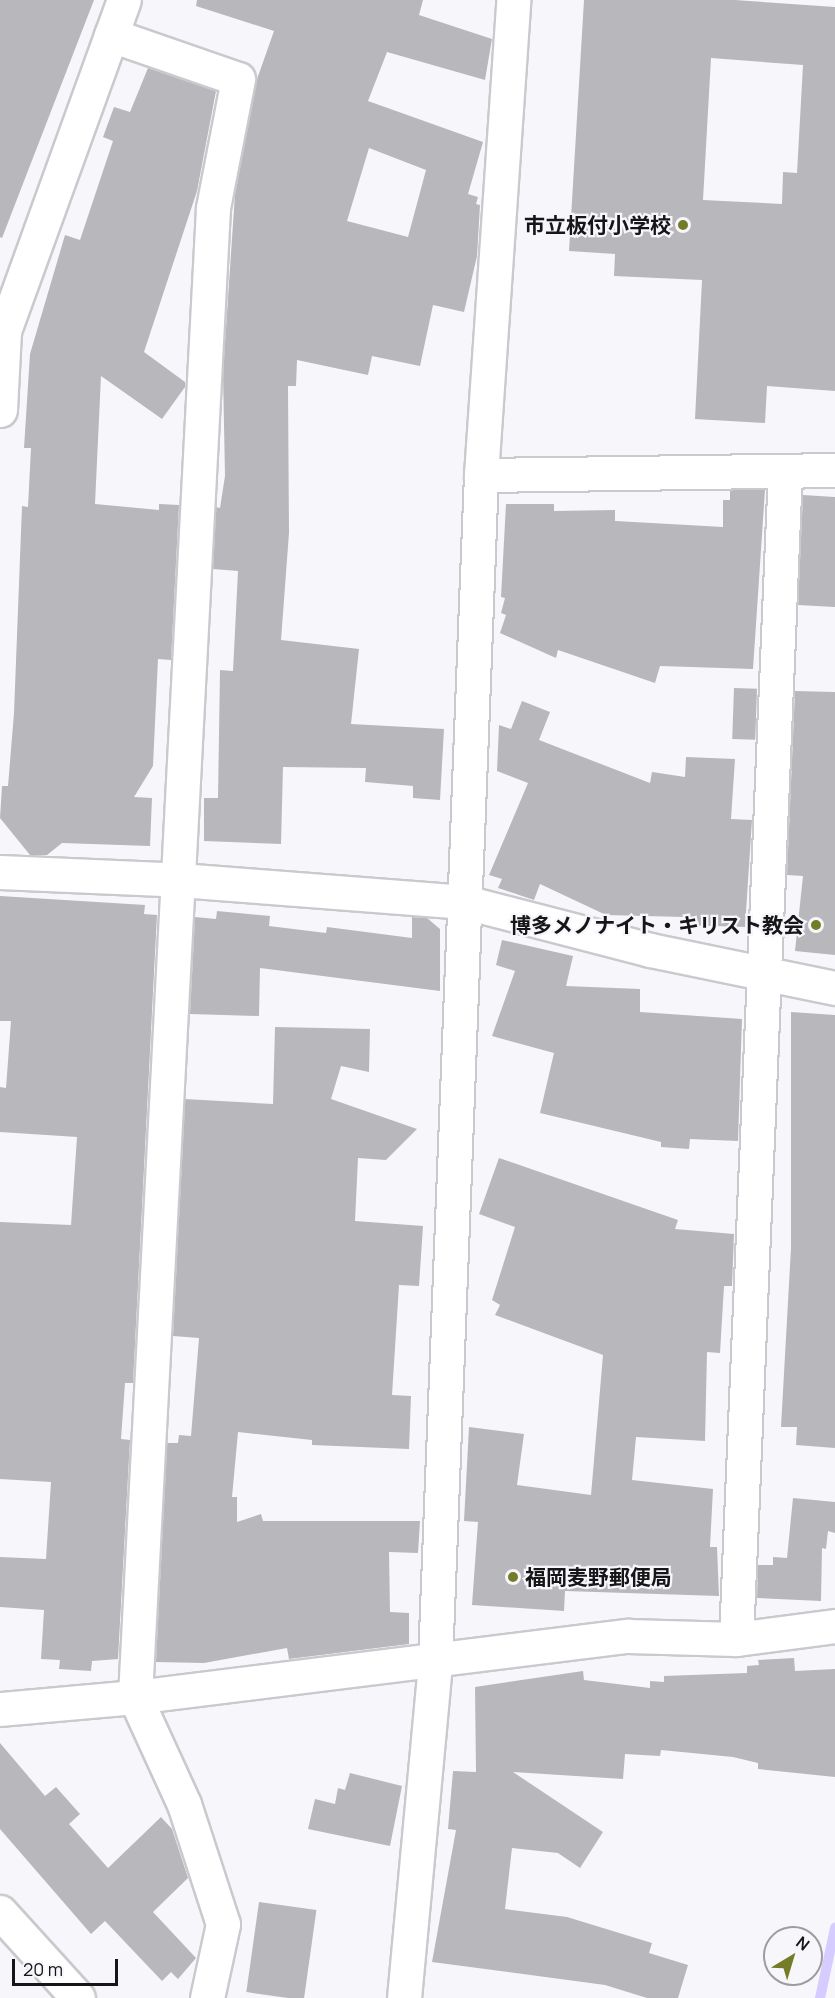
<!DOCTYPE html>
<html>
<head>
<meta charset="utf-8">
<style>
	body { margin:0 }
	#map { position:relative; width:835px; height:1998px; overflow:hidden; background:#f7f7fb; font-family:Manrope,"Noto Sans JP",sans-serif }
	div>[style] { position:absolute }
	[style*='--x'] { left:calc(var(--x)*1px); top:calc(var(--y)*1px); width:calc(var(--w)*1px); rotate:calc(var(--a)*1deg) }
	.stream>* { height:10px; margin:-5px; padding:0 5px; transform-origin:5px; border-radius:5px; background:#d7ccff }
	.building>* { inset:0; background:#b8b7bb; transform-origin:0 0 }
	.roads { filter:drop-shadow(2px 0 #cac9cd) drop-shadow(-2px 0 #cac9cd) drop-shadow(0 2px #cac9cd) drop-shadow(0 -2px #cac9cd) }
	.minor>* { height:33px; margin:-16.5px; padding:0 16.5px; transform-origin:16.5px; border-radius:16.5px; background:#fff }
	.tertiary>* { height:33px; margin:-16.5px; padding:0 16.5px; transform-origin:16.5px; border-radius:16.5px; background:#fff }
	.dots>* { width:16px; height:16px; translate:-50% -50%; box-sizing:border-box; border:3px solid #f7f7fb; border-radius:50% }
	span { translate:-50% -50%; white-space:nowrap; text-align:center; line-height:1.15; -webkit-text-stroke:4.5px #f7f7fb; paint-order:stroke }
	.poi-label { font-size:21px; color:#161618; font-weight:700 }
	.right { translate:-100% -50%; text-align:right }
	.left { translate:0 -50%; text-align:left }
	.north { position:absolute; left:763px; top:1926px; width:60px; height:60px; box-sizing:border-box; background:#f7f7fb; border:2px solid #9d9da0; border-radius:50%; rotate:38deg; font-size:16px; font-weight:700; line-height:24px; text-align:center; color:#161618 }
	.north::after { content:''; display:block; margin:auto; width:21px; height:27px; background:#757c27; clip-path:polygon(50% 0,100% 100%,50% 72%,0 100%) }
	.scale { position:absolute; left:12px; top:1959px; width:106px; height:27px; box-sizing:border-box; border:3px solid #161618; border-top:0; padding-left:8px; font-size:18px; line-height:21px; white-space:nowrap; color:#161618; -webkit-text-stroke:4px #f7f7fb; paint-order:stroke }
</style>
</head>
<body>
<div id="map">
	<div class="stream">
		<div style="--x:820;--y:1998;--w:72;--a:-77.9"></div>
	</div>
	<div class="building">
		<div style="clip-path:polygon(0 0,94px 0,2px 238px,0 237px)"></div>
		<div style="clip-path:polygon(evenodd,197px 0,423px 0,419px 15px,492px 39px,485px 80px,387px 52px,368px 101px,483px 142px,468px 194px,478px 197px,476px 204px,480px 205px,477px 256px,464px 312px,433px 305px,420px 366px,372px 356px,368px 375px,297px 360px,296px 386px,288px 386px,289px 533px,281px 640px,359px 649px,351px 724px,444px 729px,440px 800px,413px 798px,413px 786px,365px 782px,366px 768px,283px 767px,281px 844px,204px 841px,204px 798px,218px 798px,220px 670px,233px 671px,238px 571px,213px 569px,216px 507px,220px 508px,225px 476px,223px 373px,235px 194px,256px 82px,274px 31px,196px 6px,197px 0,369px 148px,426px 170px,408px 237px,347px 221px,369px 148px)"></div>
		<div style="clip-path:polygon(evenodd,584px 0,735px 0,835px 7px,835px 391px,767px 386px,765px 423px,695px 419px,702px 280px,614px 276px,615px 254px,569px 251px,584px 0,711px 58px,803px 65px,797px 173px,783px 172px,782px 204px,703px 200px,711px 58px)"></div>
		<div style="clip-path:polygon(148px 68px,216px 91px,197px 191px,144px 352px,185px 382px,185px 387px,162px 419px,101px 376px,95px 504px,159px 510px,159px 504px,179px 505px,171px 660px,158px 659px,153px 766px,134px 797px,152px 798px,150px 846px,62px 843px,47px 855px,30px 855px,0 818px,2px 786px,8px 786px,14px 713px,22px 506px,28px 507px,31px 448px,24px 448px,30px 354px,65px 235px,80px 240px,113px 141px,103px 137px,114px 107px,130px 112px)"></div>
		<div style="clip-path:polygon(730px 490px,765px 490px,753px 669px,660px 666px,655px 683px,558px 650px,556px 658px,500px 633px,506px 615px,501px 613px,505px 598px,501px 597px,506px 504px,554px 504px,554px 511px,615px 510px,615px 521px,723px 527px,723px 500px,730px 500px)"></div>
		<div style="clip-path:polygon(803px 495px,835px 497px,835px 607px,798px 605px)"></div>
		<div style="left:734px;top:688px;width:23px;height:51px;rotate:2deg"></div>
		<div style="clip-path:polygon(795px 691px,835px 692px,835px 955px,795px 951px,803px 876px,787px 875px)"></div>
		<div style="clip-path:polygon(522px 701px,550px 712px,539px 740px,650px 783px,652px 772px,685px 777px,686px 757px,735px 759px,731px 819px,752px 820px,745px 927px,684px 925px,684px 917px,606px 915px,540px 884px,534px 900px,498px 888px,502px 879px,489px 875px,528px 783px,497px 771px,499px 725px,511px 729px)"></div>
		<div style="clip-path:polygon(0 896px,145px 905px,144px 914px,157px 915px,133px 1383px,125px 1383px,121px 1439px,130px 1440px,118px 1659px,92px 1661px,91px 1671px,59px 1669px,60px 1660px,41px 1659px,44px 1610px,0 1607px,0 1557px,46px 1559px,51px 1482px,0 1479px,0 1222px,71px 1225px,77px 1137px,0 1132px,0 1087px,6px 1088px,11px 1021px,0 1021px)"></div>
		<div style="clip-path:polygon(217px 911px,270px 916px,269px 926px,326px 933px,327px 927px,412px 938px,412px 917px,427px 918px,440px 929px,440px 991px,260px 968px,259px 1016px,190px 1014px,195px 917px,216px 919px)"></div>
		<div style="clip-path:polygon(502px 940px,573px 956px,566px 986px,640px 989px,640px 1012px,742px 1019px,738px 1141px,690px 1139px,689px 1149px,661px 1147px,661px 1142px,540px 1113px,554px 1053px,492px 1036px,515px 971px,496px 965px)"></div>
		<div style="clip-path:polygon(791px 1012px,835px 1015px,835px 1448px,796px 1445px,797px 1427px,781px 1427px,791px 1248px)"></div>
		<div style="clip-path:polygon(275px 1027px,370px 1029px,369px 1072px,341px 1066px,331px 1099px,417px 1129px,386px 1160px,358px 1158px,355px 1221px,423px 1226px,419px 1286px,399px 1285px,392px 1395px,411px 1396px,409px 1449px,312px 1445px,312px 1440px,238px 1432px,232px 1497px,237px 1497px,237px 1522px,261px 1514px,263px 1521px,420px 1521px,418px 1553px,389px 1552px,390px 1612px,409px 1613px,409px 1644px,289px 1659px,287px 1648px,204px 1663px,156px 1662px,167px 1443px,178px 1443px,179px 1435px,191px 1436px,199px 1338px,173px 1336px,185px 1099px,273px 1104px)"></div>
		<div style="clip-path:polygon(499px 1158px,678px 1220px,675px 1229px,734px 1234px,732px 1286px,724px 1286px,720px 1353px,707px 1352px,705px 1441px,636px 1437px,632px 1480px,713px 1489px,710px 1547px,717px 1547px,719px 1596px,565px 1591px,564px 1611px,472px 1605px,478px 1522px,464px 1521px,469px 1427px,524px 1434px,517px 1485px,591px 1495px,603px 1355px,495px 1315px,500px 1305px,492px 1300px,515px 1227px,479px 1214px)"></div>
		<div style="clip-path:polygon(793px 1498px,835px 1502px,835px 1533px,828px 1531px,826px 1549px,822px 1548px,821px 1601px,757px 1598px,758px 1565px,773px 1565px,773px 1557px,787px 1558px)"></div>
		<div style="clip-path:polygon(794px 1658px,795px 1671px,835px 1669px,835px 1777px,758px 1769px,758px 1763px,733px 1757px,661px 1750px,660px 1756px,625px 1754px,623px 1779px,513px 1772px,603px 1832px,580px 1868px,558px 1853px,512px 1848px,505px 1909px,567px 1917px,652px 1943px,649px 1953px,688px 1965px,678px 1998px,647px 1998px,605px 1985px,432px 1962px,456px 1830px,448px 1829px,453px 1771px,476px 1772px,475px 1687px,583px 1671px,584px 1680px,650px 1688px,650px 1681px,664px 1682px,664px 1676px,747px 1673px,747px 1666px,759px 1665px,758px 1660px)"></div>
		<div style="clip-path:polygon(0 1743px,45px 1796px,56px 1787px,80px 1814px,69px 1824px,108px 1868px,161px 1817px,172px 1829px,188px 1878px,153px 1912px,196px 1958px,178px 1979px,171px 1972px,162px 1981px,105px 1921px,91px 1934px,0 1829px)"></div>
		<div style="clip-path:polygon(350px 1773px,402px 1786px,390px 1846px,308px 1829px,315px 1799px,335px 1804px,338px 1788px,345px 1790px)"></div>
		<div style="left:259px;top:1902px;width:58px;height:91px;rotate:8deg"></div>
	</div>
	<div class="roads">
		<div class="minor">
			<div style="--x:111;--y:35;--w:134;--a:19.1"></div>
			<div style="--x:238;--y:79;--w:131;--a:101"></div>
			<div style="--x:213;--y:208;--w:1491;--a:93"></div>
			<div style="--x:135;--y:1697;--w:118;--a:65.4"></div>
			<div style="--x:184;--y:1804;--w:126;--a:72"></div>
			<div style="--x:223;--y:1924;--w:76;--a:102.2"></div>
			<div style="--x:0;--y:410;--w:79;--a:-87.1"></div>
			<div style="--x:4;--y:331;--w:352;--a:-70.1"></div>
			<div style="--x:481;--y:475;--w:354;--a:-0.8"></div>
			<div style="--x:0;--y:872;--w:180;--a:2.5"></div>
			<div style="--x:180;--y:880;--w:286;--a:4.4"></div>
			<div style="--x:465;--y:902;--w:191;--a:14.5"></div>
			<div style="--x:650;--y:950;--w:189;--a:11.6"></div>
			<div style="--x:736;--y:1639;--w:1168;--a:-87.6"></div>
			<div style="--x:0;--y:1709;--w:136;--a:-5.1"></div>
			<div style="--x:135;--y:1697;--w:497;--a:-7.1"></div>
			<div style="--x:628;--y:1636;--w:108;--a:1.6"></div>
			<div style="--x:736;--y:1639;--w:100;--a:-7.5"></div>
			<div style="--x:404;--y:1998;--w:338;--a:-84.7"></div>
			<div style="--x:435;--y:1661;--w:1187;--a:-87.78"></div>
			<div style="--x:481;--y:475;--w:476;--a:-86.1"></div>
		</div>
		<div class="tertiary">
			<div style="--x:0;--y:1912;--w:116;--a:47.8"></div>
		</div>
	</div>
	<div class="dots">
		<div style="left:683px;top:225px;background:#757c27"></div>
		<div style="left:816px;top:925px;background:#757c27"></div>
		<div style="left:513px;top:1577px;background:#757c27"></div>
	</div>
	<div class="poi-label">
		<span class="right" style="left:671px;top:225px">市立板付小学校</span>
		<span class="right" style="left:804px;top:925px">博多メノナイト・キリスト教会</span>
		<span class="left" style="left:525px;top:1577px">福岡麦野郵便局</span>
	</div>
	<div class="north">N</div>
	<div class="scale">20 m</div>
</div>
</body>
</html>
